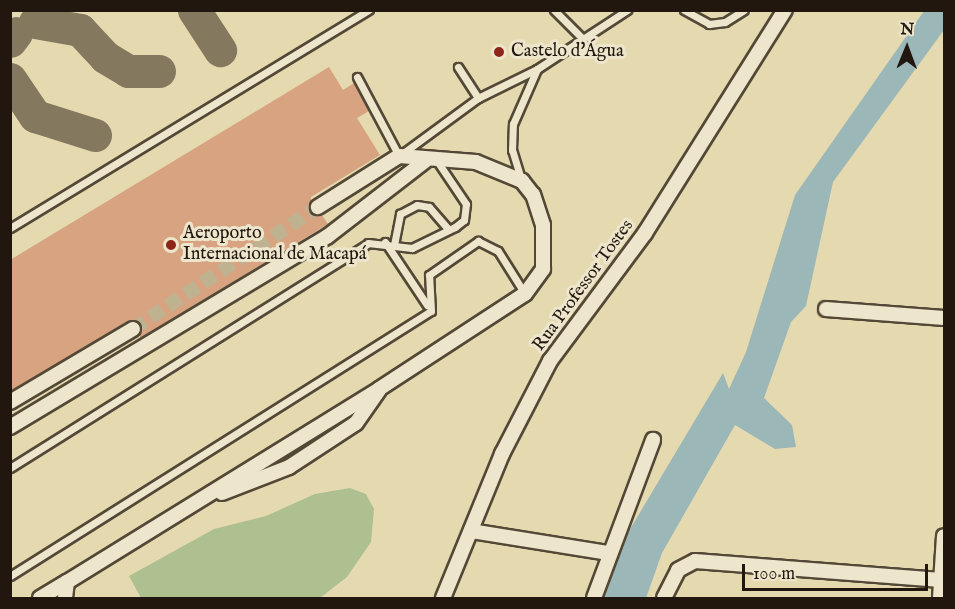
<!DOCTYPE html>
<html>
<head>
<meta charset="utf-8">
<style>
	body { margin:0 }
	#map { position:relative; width:955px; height:609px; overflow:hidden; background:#e5d9b0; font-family:"IM FELL English",serif }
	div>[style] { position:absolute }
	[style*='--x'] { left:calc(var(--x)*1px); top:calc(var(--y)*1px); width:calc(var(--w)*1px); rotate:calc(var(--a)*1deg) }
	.green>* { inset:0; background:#afc090 }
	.water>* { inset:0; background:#9cb7b7 }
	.taxiway>* { height:33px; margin:-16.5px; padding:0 16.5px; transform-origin:16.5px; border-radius:16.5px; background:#84785f }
	.building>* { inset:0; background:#d7a380 }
	.minor-tunnel>* { height:14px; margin-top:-7px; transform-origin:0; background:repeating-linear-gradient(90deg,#beb290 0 14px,transparent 0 21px) }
	.roads { filter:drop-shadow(2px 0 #534836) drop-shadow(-2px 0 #534836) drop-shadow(0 2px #534836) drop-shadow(0 -2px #534836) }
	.service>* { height:7px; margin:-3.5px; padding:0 3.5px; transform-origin:3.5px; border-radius:3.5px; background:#eee6cc }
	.minor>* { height:14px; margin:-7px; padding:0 7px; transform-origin:7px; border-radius:7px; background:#eee6cc }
	.dots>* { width:16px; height:16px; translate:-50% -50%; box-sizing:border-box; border:3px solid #eee6cc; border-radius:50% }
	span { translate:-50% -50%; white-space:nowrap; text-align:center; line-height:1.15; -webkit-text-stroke:6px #eee6cc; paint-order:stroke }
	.poi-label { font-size:18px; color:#22170e }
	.left { translate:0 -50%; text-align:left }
	.street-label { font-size:18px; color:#22170e }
	.frame { position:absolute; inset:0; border:12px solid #22170e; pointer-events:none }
	.north { position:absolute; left:877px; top:18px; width:60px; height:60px; -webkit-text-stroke:4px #eee6cc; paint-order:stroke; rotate:1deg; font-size:16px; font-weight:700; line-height:24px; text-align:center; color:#22170e }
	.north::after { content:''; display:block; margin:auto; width:21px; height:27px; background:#22170e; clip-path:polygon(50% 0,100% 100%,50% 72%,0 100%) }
	.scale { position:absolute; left:742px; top:564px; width:186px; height:27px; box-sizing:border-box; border:3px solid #22170e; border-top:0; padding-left:8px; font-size:18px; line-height:21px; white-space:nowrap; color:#22170e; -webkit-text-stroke:4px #eee6cc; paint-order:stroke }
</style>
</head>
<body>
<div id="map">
	<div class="green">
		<div style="clip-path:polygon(350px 488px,366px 494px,374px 509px,371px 542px,347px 577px,320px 598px,141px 598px,129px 576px,214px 529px,266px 516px,315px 494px)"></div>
	</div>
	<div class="water">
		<div style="clip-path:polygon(924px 11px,944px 11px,944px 30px,833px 182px,806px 306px,791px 322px,764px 398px,792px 425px,796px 447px,775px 449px,735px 425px,662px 553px,646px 598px,600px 598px,620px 546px,723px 373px,729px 389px,746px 352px,795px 195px)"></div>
	</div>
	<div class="taxiway">
		<div style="--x:194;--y:10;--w:48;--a:57"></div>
		<div style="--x:35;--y:22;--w:46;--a:10.1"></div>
		<div style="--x:80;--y:30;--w:37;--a:47"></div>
		<div style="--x:105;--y:57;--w:27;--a:31"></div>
		<div style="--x:128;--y:71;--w:31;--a:0"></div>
		<div style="--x:10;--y:41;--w:10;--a:-53"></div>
		<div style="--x:10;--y:79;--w:45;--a:56"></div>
		<div style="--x:35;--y:116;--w:63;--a:17.6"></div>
	</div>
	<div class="building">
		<div style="clip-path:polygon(329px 67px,343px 90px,354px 83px,369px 111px,357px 118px,380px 155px,311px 197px,311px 212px,322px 215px,328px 224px,140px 339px,140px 324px,129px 321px,10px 391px,10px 260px)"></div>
	</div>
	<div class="minor-tunnel">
		<div style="--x:133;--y:329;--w:222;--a:-33.4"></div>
	</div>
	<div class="roads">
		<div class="service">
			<div style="--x:554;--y:10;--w:41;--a:45"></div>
			<div style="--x:684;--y:10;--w:29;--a:29"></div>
			<div style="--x:709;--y:24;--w:16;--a:-7"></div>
			<div style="--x:725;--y:22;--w:22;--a:-32"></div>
			<div style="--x:458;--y:67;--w:37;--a:57"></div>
			<div style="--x:357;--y:77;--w:89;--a:62"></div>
			<div style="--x:399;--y:156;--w:98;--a:-36.3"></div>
			<div style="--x:478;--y:98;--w:66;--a:-26.2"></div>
			<div style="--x:537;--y:69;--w:108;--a:-33.2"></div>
			<div style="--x:521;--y:179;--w:30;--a:-107"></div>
			<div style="--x:512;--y:150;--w:26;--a:-88"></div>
			<div style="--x:513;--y:124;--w:60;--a:-66.4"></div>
			<div style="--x:10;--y:228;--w:420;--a:-31.3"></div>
			<div style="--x:385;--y:242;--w:76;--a:56.3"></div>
			<div style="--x:394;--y:245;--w:32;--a:-79"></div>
			<div style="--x:400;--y:214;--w:19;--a:-28"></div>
			<div style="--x:417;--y:205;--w:12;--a:9"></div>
			<div style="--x:429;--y:207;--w:30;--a:49"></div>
			<div style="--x:431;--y:311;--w:36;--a:-93"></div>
			<div style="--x:429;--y:275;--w:60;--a:-34.8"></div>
			<div style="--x:478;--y:241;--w:22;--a:27"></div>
			<div style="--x:498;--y:251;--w:51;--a:57.9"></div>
			<div style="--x:10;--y:468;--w:423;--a:-32.1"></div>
			<div style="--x:368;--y:243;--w:44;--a:6.5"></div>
			<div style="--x:412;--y:248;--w:48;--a:-26"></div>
			<div style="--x:455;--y:227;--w:11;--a:-38"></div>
			<div style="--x:464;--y:220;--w:16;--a:-83"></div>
			<div style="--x:466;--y:204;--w:52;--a:-124"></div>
			<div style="--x:10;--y:576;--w:497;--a:-32.2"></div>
		</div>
		<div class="minor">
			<div style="--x:826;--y:309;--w:118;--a:4.4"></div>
			<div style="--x:10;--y:402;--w:143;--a:-30.7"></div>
			<div style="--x:10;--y:427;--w:371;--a:-31"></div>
			<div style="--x:328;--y:236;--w:123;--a:-37.7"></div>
			<div style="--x:222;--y:493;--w:72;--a:-21.2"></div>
			<div style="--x:289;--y:467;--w:80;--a:-33.3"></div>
			<div style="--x:356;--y:423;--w:40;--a:-55.1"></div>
			<div style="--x:471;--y:531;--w:139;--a:9.1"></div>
			<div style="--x:40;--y:598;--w:31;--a:-31"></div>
			<div style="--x:65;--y:598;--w:16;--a:-83"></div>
			<div style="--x:67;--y:582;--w:367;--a:-31.7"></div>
			<div style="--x:379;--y:389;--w:174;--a:-33.1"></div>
			<div style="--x:525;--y:294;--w:31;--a:-54"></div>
			<div style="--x:543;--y:269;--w:44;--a:-90"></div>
			<div style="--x:543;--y:225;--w:32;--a:-108"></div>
			<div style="--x:533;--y:195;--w:18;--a:-128"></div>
			<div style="--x:522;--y:181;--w:50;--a:-157.6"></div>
			<div style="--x:476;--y:162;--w:77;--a:-175.5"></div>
			<div style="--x:399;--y:156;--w:96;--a:147.8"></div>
			<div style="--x:443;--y:598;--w:156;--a:-67.7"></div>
			<div style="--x:502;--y:454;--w:105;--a:-62.7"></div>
			<div style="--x:550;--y:361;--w:159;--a:-53.4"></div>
			<div style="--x:645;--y:233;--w:263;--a:-57.9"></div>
			<div style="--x:594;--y:598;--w:169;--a:-69.5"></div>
			<div style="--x:664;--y:598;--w:31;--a:-63"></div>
			<div style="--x:678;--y:570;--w:19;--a:-28"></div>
			<div style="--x:695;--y:561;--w:250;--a:4.4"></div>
			<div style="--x:940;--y:598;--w:62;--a:-86.3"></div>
		</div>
	</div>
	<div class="dots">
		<div style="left:499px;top:52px;background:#8f2418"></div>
		<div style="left:171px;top:245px;background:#8f2418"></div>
	</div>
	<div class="poi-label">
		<span class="left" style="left:511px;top:52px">Castelo d'Água</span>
		<span class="left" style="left:183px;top:245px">Aeroporto<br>Internacional de Macapá</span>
	</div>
	<div class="street-label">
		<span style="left:584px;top:286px;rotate:-54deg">Rua Professor Tostes</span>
	</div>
	<div class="frame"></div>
	<div class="north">N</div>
	<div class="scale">100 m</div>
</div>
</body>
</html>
